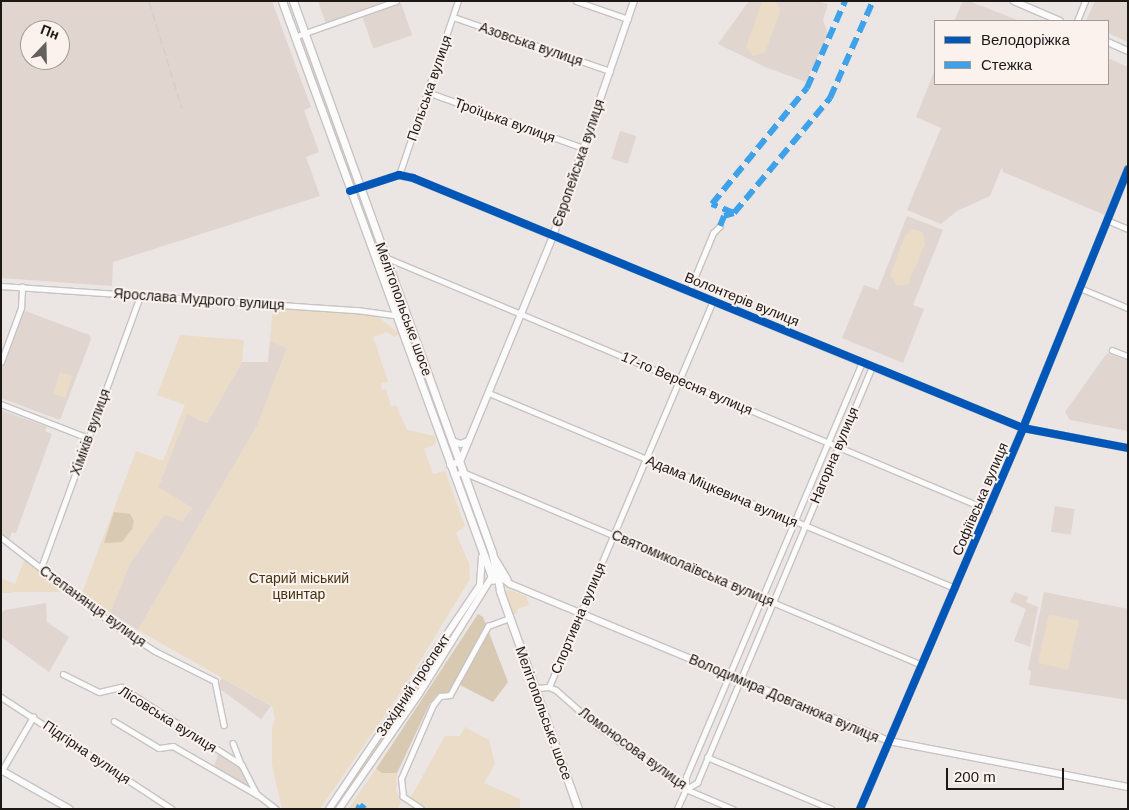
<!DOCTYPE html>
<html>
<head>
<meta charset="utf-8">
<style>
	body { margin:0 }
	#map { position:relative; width:1129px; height:810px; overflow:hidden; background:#ebe5e4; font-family:Arial,sans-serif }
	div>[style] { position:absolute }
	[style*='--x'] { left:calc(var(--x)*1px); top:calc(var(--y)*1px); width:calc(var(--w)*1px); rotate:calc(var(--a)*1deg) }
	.built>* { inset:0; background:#e1d5d0; transform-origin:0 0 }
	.green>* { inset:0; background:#eadcc6; transform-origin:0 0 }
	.forest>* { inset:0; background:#d8c9b2 }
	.roads { filter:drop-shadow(1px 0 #c7c3c2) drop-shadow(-1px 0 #c7c3c2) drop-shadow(0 1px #c7c3c2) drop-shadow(0 -1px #c7c3c2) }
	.minor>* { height:4.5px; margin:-2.25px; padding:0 2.25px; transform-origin:2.25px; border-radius:2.25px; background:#fcfbfb }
	.tertiary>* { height:5.5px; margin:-2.75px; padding:0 2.75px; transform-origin:2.75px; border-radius:2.75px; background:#fcfbfb }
	.secondary>* { height:6px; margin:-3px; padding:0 3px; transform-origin:3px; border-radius:3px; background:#fcfbfb }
	.primary>* { height:7px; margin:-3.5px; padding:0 3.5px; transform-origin:3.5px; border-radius:3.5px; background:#fcfbfb }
	.rail>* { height:1px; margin-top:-0.5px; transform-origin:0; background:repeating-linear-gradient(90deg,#cecccc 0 8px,transparent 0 12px) }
	.quiet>* { height:6px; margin-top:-3px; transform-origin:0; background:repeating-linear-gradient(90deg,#3da2ea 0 12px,transparent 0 18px) }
	.cycleway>* { height:8px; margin:-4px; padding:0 4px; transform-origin:4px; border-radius:4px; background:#0057b8 }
	span { translate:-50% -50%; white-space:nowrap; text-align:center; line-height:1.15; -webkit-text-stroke:4px #fbf2ee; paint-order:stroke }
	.street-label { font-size:14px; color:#1b1816 }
	.park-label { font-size:14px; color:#433210 }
	.frame { position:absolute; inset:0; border:2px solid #1b1816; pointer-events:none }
	.legend { position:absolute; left:934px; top:20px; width:175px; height:65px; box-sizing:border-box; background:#fbf2ee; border:1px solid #a19b98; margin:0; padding:6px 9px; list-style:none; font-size:15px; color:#1b1816 }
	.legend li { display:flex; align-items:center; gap:10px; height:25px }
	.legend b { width:25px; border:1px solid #a19b98 }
	.north { position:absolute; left:20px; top:20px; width:50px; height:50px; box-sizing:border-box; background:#fbf2ee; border:1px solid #a19b98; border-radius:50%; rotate:21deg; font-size:14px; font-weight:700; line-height:20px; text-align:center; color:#1b1816 }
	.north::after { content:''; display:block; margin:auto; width:18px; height:22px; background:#64605e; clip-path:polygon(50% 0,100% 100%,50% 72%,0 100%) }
	.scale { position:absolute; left:946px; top:768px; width:118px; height:22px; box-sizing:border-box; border:2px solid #1b1816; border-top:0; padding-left:6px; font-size:15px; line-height:18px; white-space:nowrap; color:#1b1816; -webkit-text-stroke:4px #fbf2ee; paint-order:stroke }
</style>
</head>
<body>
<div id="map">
	<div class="built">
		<div style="clip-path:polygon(evenodd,1px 1px,272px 1px,311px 107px,304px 110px,319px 152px,306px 157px,320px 196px,113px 262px,112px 286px,1px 278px,1px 1px,30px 30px,60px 30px,60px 60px,30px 60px,30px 30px)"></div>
		<div style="clip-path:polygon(318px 1px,391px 1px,326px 24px)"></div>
		<div style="clip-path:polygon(749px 1px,816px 1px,828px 4px,823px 20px,828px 34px,806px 82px,765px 67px,718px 44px)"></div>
		<div style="clip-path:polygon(963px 1px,969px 1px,1020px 21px,954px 21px)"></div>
		<div style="clip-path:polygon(1095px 1px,1128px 1px,1128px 42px,1108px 33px,1108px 21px,1086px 21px)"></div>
		<div style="left:401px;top:3px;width:34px;height:41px;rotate:71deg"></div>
		<div style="clip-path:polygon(1108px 58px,1128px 67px,1128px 160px,1105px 215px,1003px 172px,1002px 167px,990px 196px,957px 211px,941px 224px,907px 210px,941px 128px,916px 117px,935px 69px,935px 84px,1108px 84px)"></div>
		<div style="left:620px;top:131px;width:17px;height:29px;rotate:17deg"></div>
		<div style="clip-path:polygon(907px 216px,943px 230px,913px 305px,924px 309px,903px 363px,842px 338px,864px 285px,878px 290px)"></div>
		<div style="clip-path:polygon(23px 310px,89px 335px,91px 339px,60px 420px,1px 398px,1px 371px)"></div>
		<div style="clip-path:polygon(270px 341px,287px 348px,258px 424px,138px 630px,110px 613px,130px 563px,165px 514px,182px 521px,192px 508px,158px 487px,187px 414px,207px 423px,242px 362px,268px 362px)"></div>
		<div style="clip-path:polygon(1107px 353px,1128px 361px,1128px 431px,1070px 420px,1065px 412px)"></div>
		<div style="clip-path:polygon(1px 410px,47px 427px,45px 431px,52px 434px,16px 533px,12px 532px,9px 541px,1px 534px)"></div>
		<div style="left:1055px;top:506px;width:20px;height:26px;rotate:9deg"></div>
		<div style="clip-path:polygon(1015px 592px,1028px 597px,1026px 602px,1038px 607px,1030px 647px,1014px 641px,1026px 609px,1010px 602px)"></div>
		<div style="clip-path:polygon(1044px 592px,1128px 609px,1128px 700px,1029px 685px,1031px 671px,1028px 669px)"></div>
		<div style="clip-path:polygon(46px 603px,47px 622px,69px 637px,49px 672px,1px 637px,1px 613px,5px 610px)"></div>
		<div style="clip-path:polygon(222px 678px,271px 706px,261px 719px,217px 687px)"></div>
		<div style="clip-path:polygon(219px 752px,242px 765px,251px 788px,214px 766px)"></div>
	</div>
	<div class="green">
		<div style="clip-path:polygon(762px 1px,777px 1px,780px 11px,765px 53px,753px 56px,746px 47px)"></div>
		<div style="clip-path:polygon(301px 36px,354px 179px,352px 182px,298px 38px)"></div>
		<div style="clip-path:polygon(357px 192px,401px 309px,400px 312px,355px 194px)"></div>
		<div style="clip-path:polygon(913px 229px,923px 232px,925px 244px,908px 284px,897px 286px,890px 275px,905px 236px)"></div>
		<div style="clip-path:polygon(273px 307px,363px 313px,378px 317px,399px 333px,395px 337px,387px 332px,373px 337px,388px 381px,381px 384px,382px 390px,386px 389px,391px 407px,396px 405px,407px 430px,435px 436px,436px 444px,424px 449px,433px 474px,445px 471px,465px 526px,456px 533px,469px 564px,470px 579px,404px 687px,320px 809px,282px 809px,272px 765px,272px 728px,275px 718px,272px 706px,138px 630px,258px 424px,287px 348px,270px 341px)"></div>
		<div style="clip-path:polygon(407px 325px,456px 458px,454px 461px,403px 327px)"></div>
		<div style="clip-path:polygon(180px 335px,244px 340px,242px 362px,207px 423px,187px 414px,158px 487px,192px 508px,182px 521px,165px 515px,130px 563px,110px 613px,82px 593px,136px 451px,163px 461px,185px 405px,157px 395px)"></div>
		<div style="left:60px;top:372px;width:13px;height:23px;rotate:18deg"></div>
		<div style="clip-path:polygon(25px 558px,70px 592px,12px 592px,13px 587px,11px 593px,1px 593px,1px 578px,15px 584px)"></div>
		<div style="clip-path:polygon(480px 588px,416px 693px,336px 809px,332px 809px)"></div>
		<div style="clip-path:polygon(509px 590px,526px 596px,529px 605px,517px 609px,518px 613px,513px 615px,505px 593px)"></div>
		<div style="left:1049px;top:614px;width:31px;height:50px;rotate:13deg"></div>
		<div style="clip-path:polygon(465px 727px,489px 740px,495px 764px,484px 783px,520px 799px,520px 809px,425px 809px,410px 799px,445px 736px,460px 736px)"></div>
		<div style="clip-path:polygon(376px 769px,383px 773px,397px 773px,396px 790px,401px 802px,398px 809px,348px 809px)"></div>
	</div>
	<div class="forest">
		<div style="clip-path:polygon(114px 512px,130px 514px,134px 521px,132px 529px,122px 542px,104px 543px)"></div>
		<div style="clip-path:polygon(478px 614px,483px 617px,508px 682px,493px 702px,454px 682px,448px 693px,436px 695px,430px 703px,397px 773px,382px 773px,376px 769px)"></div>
	</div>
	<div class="roads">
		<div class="minor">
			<div style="--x:576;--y:1;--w:55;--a:19.1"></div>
			<div style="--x:453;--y:17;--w:166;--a:19"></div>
			<div style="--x:1077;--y:21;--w:22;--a:-68"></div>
			<div style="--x:294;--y:37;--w:108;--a:-19.4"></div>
			<div style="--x:427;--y:92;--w:166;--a:19.7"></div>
			<div style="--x:399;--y:175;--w:184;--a:-71.3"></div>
			<div style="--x:1107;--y:220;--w:23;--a:23"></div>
			<div style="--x:385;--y:257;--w:655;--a:22.73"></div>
			<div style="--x:1;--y:286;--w:357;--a:3.9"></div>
			<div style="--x:357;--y:310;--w:51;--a:7.8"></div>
			<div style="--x:1080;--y:288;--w:52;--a:22.6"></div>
			<div style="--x:689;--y:291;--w:63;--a:-67.5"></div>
			<div style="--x:713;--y:233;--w:10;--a:-45"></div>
			<div style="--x:1112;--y:350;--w:17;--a:21"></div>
			<div style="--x:1;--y:362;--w:58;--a:-69.7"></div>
			<div style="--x:21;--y:308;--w:21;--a:-87"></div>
			<div style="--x:489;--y:393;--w:505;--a:22.71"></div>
			<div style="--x:1;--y:404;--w:93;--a:21.3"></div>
			<div style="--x:454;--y:475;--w:9;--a:-18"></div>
			<div style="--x:463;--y:472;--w:498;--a:22.8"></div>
			<div style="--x:1;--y:537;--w:143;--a:37.9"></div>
			<div style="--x:114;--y:625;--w:49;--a:32.4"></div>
			<div style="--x:155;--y:651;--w:67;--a:26.6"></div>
			<div style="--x:215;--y:681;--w:45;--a:78.4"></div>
			<div style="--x:41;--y:568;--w:289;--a:-70"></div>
			<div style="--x:63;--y:674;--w:40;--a:26.6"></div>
			<div style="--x:99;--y:692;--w:23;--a:-13"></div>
			<div style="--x:121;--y:687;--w:144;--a:32.8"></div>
			<div style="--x:242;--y:765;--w:33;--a:63"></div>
			<div style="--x:257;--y:794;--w:24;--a:38"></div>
			<div style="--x:549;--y:687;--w:419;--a:-67"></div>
			<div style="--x:536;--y:688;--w:13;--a:-4"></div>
			<div style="--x:549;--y:687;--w:8;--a:23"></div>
			<div style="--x:556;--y:690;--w:53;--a:41.2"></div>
			<div style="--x:596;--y:725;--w:110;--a:35.4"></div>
			<div style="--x:686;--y:789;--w:51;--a:23.1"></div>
			<div style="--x:1;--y:697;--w:204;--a:33.2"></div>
			<div style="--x:114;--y:721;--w:52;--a:31"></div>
			<div style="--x:159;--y:748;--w:14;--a:-8"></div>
			<div style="--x:173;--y:746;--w:96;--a:30"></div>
			<div style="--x:233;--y:743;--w:22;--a:69"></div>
			<div style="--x:707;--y:757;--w:135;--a:22.6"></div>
			<div style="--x:1;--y:772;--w:64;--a:-59.8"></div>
			<div style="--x:686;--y:789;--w:13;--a:-29"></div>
			<div style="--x:697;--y:783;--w:452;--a:-67.2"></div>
			<div style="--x:421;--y:809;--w:22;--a:-146"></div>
			<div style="--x:403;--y:797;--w:18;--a:-96"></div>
			<div style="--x:401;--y:779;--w:81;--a:-66.6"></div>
			<div style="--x:433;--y:705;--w:11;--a:-52"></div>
			<div style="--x:440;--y:696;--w:10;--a:-6"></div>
			<div style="--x:450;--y:695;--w:79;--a:-61.2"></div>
			<div style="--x:488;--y:626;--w:23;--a:-20"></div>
			<div style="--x:677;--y:809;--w:22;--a:-66"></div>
			<div style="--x:686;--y:789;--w:12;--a:-90"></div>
			<div style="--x:686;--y:777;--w:451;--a:-67"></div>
		</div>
		<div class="tertiary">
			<div style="--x:1014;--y:1;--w:50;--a:23.5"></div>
			<div style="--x:1108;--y:42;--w:22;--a:24"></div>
			<div style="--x:350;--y:191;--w:52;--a:-18.1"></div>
			<div style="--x:399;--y:175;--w:14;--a:12"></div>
			<div style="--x:413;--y:178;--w:659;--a:22.29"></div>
			<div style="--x:1023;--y:428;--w:107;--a:10.8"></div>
			<div style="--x:452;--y:441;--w:9;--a:18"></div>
			<div style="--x:461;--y:444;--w:8;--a:-23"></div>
			<div style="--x:450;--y:465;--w:10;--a:-17"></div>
			<div style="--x:460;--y:462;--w:244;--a:-67.6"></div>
			<div style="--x:553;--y:236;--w:249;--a:-71"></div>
			<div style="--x:1;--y:770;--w:79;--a:29.5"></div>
			<div style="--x:860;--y:809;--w:414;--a:-66.8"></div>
			<div style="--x:1023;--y:428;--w:279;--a:-67.9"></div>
		</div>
		<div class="secondary">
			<div style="--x:494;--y:557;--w:26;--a:59"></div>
			<div style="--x:496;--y:573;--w:18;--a:38"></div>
			<div style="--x:510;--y:584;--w:410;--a:22.5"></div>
			<div style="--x:889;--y:741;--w:243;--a:10.9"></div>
			<div style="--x:329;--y:809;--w:270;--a:-56"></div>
			<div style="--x:480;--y:585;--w:28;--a:-86"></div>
			<div style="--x:339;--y:809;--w:140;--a:-55.2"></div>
			<div style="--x:419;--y:694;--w:140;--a:-58.1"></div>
		</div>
		<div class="primary">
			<div style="--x:282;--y:1;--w:616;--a:69.98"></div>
			<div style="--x:293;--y:1;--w:586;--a:70.14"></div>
			<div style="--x:492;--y:552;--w:40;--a:78"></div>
			<div style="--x:500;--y:591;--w:232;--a:70.3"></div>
		</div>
	</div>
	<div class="rail">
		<div style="--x:149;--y:1;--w:112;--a:72.9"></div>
	</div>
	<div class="quiet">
		<div style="--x:734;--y:213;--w:24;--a:-158"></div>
		<div style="--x:712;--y:204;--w:150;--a:-50.7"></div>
		<div style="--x:807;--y:88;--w:95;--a:-66.4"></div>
		<div style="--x:720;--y:226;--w:11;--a:-68"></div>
		<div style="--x:724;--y:216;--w:10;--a:-17"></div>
		<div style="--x:734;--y:213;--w:150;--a:-50.1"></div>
		<div style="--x:830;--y:98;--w:106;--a:-66.1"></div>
		<div style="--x:358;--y:809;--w:4;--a:-63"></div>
		<div style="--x:360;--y:805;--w:6;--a:39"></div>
	</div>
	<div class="cycleway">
		<div style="--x:350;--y:191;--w:52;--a:-18.1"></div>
		<div style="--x:399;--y:175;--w:14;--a:12"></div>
		<div style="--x:413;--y:178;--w:659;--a:22.29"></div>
		<div style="--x:1023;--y:428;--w:107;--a:10.8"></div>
		<div style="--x:860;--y:809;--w:414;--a:-66.8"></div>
		<div style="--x:1023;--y:428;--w:279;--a:-67.9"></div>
	</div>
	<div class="street-label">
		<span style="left:531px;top:44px;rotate:19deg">Азовська вулиця</span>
		<span style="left:429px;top:88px;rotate:-71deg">Польська вулиця</span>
		<span style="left:505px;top:120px;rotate:20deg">Троїцька вулиця</span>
		<span style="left:578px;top:163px;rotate:-71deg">Європейська вулиця</span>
		<span style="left:199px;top:299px;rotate:4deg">Ярослава Мудрого вулиця</span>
		<span style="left:742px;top:299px;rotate:22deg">Волонтерів вулиця</span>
		<span style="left:404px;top:309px;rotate:70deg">Мелітопольське шосе</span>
		<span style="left:687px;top:383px;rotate:23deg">17-го Вересня вулиця</span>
		<span style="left:90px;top:432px;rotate:-70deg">Хіміків вулиця</span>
		<span style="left:834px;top:455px;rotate:-67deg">Нагорна вулиця</span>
		<span style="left:722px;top:491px;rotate:23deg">Адама Міцкевича вулиця</span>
		<span style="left:980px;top:499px;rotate:-67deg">Софіївська вулиця</span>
		<span style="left:693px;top:568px;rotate:23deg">Святомиколаївська вулиця</span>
		<span style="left:93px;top:606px;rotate:36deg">Степанянця вулиця</span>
		<span style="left:578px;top:618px;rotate:-67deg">Спортивна вулиця</span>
		<span style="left:413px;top:685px;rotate:-56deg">Західний проспект</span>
		<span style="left:784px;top:698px;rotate:23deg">Володимира Довганюка вулиця</span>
		<span style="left:544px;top:713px;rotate:70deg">Мелітопольське шосе</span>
		<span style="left:168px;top:719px;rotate:32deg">Лісовська вулиця</span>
		<span style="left:633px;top:748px;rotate:36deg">Ломоносова вулиця</span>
		<span style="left:87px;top:752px;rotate:34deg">Підгірна вулиця</span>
	</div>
	<div class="park-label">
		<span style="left:299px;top:586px">Старий міський<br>цвинтар</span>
	</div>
	<div class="frame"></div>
	<ul class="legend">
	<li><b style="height:6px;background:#0057b8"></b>Велодоріжка</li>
	<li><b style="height:6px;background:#3da2ea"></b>Стежка</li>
	</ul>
	<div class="north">Пн</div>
	<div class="scale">200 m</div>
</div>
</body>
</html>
